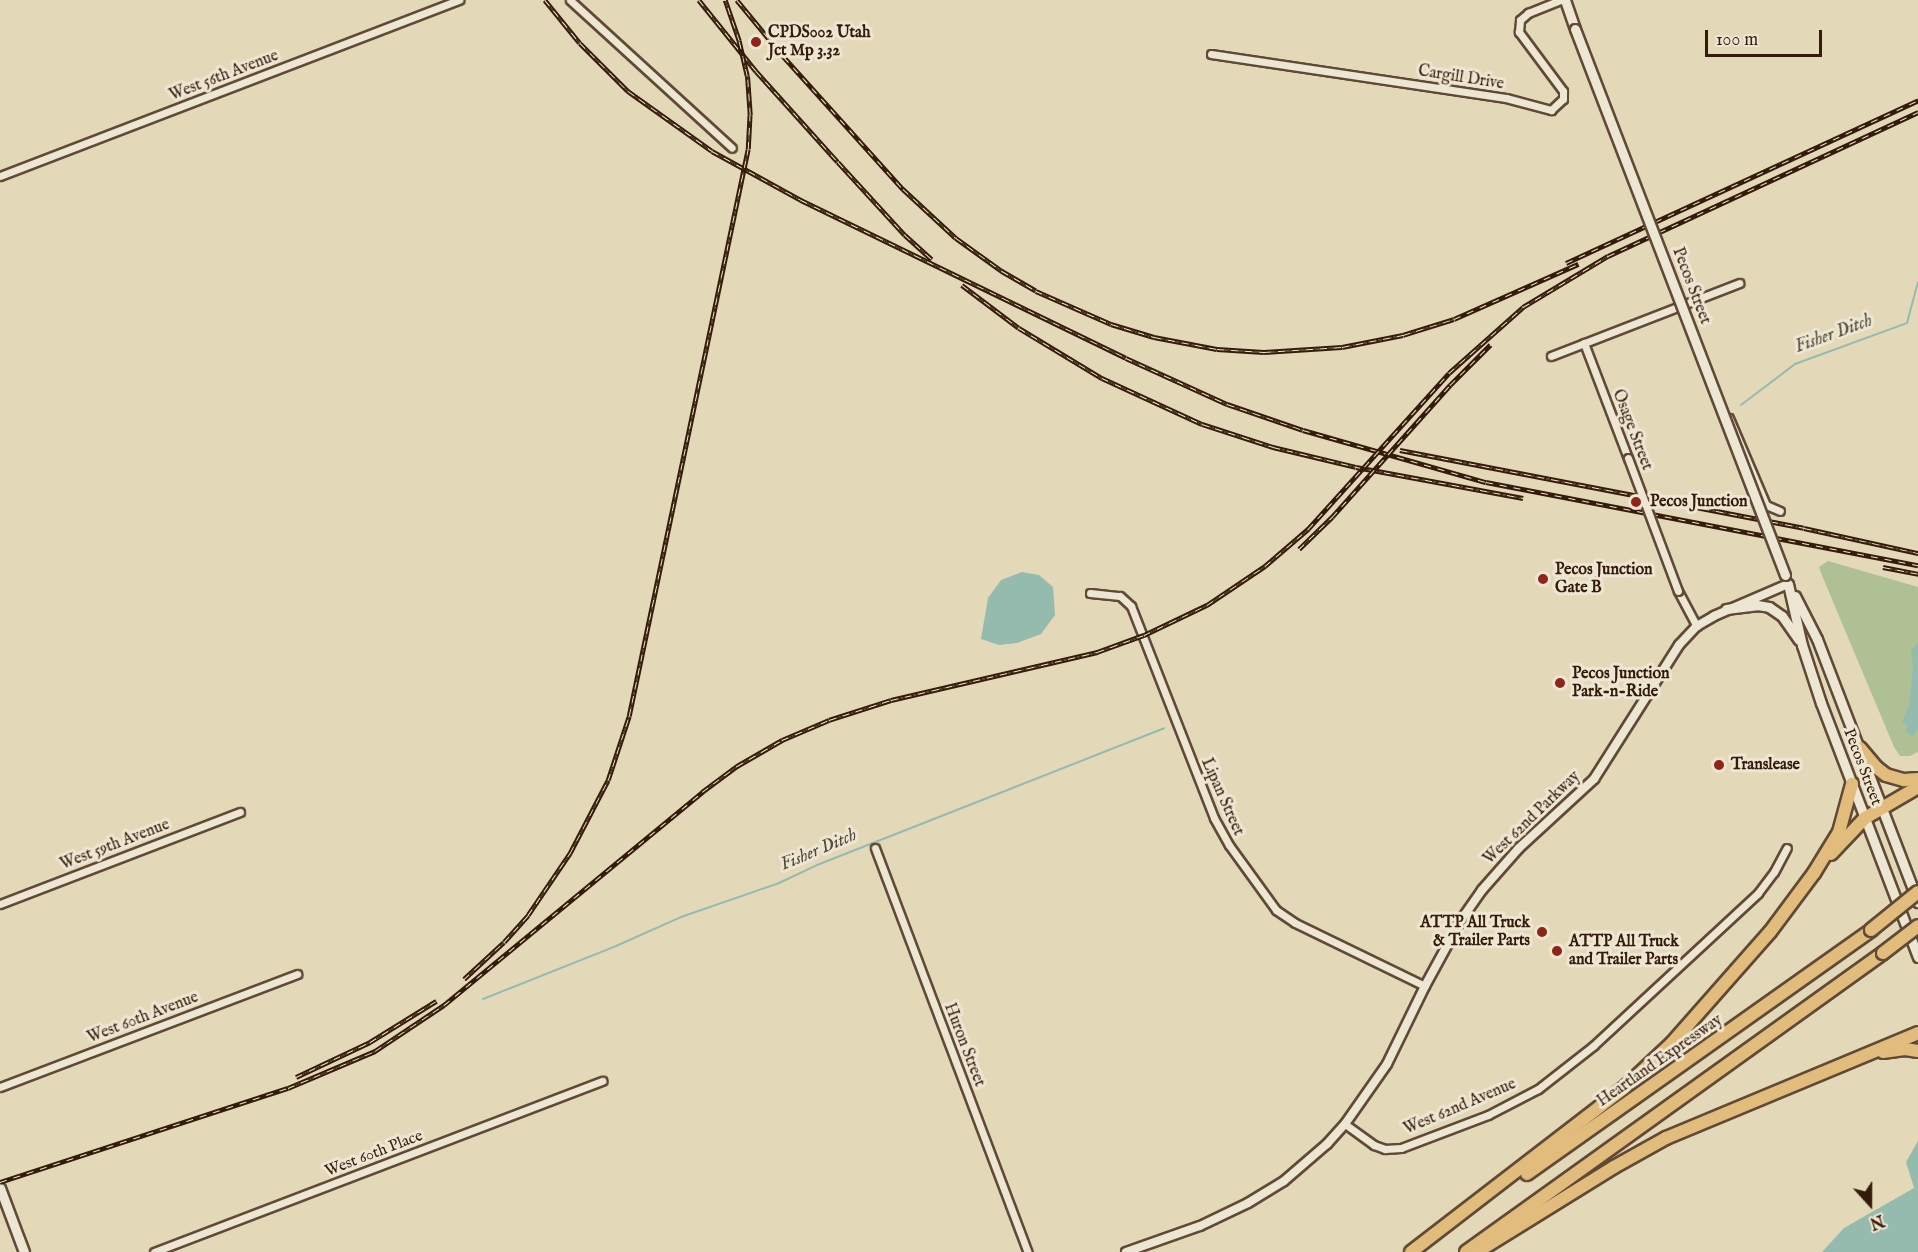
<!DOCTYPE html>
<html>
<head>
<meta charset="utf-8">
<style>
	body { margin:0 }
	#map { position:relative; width:1918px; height:1252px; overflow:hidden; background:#e3d9b9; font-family:"IM FELL English",serif }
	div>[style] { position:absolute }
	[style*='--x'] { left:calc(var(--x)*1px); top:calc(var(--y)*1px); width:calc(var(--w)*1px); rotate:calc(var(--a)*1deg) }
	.green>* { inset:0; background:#aec094 }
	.water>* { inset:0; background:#95baae }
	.stream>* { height:2px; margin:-1px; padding:0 1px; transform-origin:1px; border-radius:1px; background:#95baae }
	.roads { filter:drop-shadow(2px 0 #604a36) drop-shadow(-2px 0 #604a36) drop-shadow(0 2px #604a36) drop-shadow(0 -2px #604a36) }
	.minor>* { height:7px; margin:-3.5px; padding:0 3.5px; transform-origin:3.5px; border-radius:3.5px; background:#ede6d2 }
	.tertiary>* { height:8px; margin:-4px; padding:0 4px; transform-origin:4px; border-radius:4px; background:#ede6d2 }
	.secondary>* { height:9px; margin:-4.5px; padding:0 4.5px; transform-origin:4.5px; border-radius:4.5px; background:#ede6d2 }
	.motorway>* { height:12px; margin:-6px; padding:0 6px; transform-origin:6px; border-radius:6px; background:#e2bc7c }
	.rail>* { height:4.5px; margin-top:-2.25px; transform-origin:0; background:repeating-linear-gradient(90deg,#ede6d2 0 7px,#351b0a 0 14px); box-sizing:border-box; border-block:2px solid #351b0a }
	.bridges { filter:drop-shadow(2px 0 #604a36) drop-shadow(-2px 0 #604a36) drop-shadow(0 2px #604a36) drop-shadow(0 -2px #604a36) }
	.minor-bridge>* { height:7px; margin:-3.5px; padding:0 3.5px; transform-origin:3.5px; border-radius:3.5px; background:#ede6d2 }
	.secondary-bridge>* { height:9px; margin:-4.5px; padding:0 4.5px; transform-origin:4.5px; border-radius:4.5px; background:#ede6d2 }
	.motorway-bridge>* { height:12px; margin:-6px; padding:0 6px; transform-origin:6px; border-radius:6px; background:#e2bc7c }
	.dots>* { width:16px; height:16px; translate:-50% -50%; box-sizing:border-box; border:3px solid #ede6d2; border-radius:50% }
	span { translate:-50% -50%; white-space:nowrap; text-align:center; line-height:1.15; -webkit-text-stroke:6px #ede6d2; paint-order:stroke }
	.poi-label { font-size:16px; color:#351b0a; font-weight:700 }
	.left { translate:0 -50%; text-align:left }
	.right { translate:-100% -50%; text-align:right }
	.street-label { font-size:16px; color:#351b0a }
	.water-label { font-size:18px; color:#524b3b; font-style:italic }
	.north { position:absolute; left:1840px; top:1174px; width:60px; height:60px; -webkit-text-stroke:4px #ede6d2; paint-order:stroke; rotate:159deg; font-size:16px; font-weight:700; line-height:24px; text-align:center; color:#351b0a }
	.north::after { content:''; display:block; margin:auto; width:21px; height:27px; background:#351b0a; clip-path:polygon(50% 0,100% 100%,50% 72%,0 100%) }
	.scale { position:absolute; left:1705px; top:30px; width:117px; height:27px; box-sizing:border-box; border:3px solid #351b0a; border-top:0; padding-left:8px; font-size:18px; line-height:21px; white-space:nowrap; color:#351b0a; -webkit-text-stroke:4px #ede6d2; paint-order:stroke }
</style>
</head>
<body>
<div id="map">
	<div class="green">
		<div style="clip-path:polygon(1828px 561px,1918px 587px,1918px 752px,1910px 756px,1900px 756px,1894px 747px,1821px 573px,1819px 567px)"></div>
	</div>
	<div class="water">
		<div style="clip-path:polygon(1022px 572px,1039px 575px,1053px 587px,1055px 615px,1041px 634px,1017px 643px,999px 645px,981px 639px,988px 598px,1001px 580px)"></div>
		<div style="clip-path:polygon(1918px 641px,1918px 728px,1913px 736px,1905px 732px,1908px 726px,1902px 722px,1909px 706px,1913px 666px,1911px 651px)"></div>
		<div style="clip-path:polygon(1918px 1141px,1918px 1252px,1822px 1252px,1844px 1228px,1914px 1188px,1906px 1162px)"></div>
	</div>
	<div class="stream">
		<div style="--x:1741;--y:405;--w:68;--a:-37.2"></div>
		<div style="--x:1795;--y:364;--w:119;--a:-20.1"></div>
		<div style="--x:1907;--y:323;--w:42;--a:-75"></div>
		<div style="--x:483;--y:999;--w:143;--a:-21.7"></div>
		<div style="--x:616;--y:946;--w:71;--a:-24"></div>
		<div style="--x:681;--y:917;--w:104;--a:-19.1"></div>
		<div style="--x:779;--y:883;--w:42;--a:-25.3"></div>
		<div style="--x:817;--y:865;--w:373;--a:-21.5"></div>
	</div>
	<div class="roads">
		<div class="minor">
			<div style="--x:570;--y:0;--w:219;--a:42.4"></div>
			<div style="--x:1211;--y:54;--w:298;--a:8.5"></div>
			<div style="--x:1506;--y:98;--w:47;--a:14.9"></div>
			<div style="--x:1551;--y:110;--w:16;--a:-43"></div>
			<div style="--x:1563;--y:99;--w:8;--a:-90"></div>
			<div style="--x:1563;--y:91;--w:74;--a:-126.7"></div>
			<div style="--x:1519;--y:32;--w:12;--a:-85"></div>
			<div style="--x:1520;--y:20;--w:11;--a:-41"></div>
			<div style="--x:1528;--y:13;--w:35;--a:-22"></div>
			<div style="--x:0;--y:176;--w:492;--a:-21"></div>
			<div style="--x:1584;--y:343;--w:123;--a:69.1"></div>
			<div style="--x:1551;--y:356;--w:202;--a:-21.2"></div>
			<div style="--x:1729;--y:418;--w:95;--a:67"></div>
			<div style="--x:1766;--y:505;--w:15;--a:23"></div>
			<div style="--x:1678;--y:591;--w:40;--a:62"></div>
			<div style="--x:1090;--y:593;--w:30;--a:6"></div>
			<div style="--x:1120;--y:596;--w:15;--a:42"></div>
			<div style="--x:1131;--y:606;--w:228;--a:68.6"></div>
			<div style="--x:1214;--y:818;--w:31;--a:61"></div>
			<div style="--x:1229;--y:845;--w:80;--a:54.1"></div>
			<div style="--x:1276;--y:910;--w:23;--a:34"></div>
			<div style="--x:1295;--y:923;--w:144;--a:25.9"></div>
			<div style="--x:875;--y:848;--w:432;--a:69.3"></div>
			<div style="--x:0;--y:904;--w:257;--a:-21"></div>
			<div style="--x:0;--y:1087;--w:318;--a:-20.8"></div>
			<div style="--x:1345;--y:1124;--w:36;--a:36"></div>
			<div style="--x:1374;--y:1145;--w:12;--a:20"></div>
			<div style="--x:1385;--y:1149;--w:16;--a:-4"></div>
			<div style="--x:1401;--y:1148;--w:93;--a:-20.8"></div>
			<div style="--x:1488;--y:1115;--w:56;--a:-27.5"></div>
			<div style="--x:1538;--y:1089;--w:70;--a:-38"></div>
			<div style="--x:1593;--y:1046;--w:225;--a:-42.8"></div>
			<div style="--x:1758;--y:893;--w:26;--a:-53"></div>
			<div style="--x:1774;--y:872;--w:27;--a:-62"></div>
			<div style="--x:154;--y:1252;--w:480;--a:-20.9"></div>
		</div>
		<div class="tertiary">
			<div style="--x:1126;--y:1252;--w:78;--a:-19.4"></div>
			<div style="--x:1200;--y:1226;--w:53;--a:-25.6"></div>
			<div style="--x:1248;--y:1203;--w:42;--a:-31.4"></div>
			<div style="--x:1284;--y:1181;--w:57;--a:-40.7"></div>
			<div style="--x:1327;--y:1144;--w:27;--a:-48"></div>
			<div style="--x:1345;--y:1124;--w:73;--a:-55"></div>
			<div style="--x:1387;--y:1064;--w:87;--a:-64"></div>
			<div style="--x:1425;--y:986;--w:75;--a:-61.4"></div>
			<div style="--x:1461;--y:920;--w:37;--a:-55"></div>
			<div style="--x:1482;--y:890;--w:56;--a:-48.6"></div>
			<div style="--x:1519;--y:848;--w:102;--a:-42.6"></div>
			<div style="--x:1594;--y:779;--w:159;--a:-57.6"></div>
			<div style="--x:1679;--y:645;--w:26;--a:-47"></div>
			<div style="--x:1697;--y:626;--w:20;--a:-30"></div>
			<div style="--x:1714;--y:616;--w:81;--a:-23.4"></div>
		</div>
		<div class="secondary">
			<div style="--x:1565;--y:0;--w:31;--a:71"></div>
			<div style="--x:1788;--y:584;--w:63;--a:77.1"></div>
			<div style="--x:1802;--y:645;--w:61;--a:71.9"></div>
			<div style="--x:1821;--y:703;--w:272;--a:69.1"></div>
			<div style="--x:1795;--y:596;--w:48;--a:62.9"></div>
			<div style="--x:1817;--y:639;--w:282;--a:69"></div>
			<div style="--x:1726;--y:609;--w:31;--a:-7"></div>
			<div style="--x:1757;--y:605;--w:12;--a:9"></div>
			<div style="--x:1769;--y:607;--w:16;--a:35"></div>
			<div style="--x:1782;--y:616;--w:29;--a:55"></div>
			<div style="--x:0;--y:1188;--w:68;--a:69.4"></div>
		</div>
		<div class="motorway">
			<div style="--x:1860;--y:748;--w:26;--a:50"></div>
			<div style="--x:1877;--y:768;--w:11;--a:38"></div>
			<div style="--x:1886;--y:775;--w:19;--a:16"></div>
			<div style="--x:1904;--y:780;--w:14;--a:-4"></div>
			<div style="--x:1831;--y:854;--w:50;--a:-46.6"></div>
			<div style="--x:1865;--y:818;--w:61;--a:-30.3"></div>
			<div style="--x:1883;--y:1052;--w:22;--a:-8"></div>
			<div style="--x:1905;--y:1049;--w:13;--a:9"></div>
			<div style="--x:1527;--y:1174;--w:422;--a:-35.3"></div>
			<div style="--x:1411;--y:1252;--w:269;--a:-37.6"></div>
			<div style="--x:1624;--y:1088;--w:66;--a:-43.2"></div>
			<div style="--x:1672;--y:1043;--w:148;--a:-48.6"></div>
			<div style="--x:1770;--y:932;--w:74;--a:-53.3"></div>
			<div style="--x:1814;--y:873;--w:48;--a:-58.6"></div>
			<div style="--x:1839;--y:832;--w:50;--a:-74.8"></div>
			<div style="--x:1466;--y:1252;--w:513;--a:-35.64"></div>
			<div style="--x:1477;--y:1252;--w:161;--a:-31.8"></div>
			<div style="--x:1614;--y:1167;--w:60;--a:-29.1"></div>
			<div style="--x:1666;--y:1138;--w:273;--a:-22.6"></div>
		</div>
	</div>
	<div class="rail">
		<div style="--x:545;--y:0;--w:55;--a:50.9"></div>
		<div style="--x:580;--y:43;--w:68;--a:45"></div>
		<div style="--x:628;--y:91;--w:103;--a:35.5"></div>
		<div style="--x:712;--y:151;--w:102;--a:28.8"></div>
		<div style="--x:801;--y:200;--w:361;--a:25.9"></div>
		<div style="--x:1126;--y:358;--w:111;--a:24.5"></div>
		<div style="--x:1227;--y:404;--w:80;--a:18.9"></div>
		<div style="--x:1303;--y:430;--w:190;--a:15.9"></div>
		<div style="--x:1486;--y:482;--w:440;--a:10.9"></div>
		<div style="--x:699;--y:0;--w:91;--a:51.2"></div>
		<div style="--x:756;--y:71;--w:122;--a:48"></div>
		<div style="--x:838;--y:162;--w:99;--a:47.5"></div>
		<div style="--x:905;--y:235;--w:36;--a:42"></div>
		<div style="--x:737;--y:0;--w:74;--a:50.5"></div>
		<div style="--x:784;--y:57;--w:178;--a:48"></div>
		<div style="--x:903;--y:189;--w:72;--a:42.8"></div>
		<div style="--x:956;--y:238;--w:57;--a:35.7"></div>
		<div style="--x:1002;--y:271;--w:39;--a:30"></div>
		<div style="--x:1036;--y:291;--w:82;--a:23.7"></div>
		<div style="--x:1111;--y:324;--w:45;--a:16.8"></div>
		<div style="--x:1154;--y:337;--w:64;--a:10.8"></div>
		<div style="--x:1217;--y:349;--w:47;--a:3.7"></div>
		<div style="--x:1264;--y:352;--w:78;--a:-3.7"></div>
		<div style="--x:1342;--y:347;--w:62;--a:-11.1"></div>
		<div style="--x:1403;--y:335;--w:53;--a:-17.4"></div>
		<div style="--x:1454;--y:319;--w:136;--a:-23.9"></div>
		<div style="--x:1566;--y:263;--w:388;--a:-24.8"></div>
		<div style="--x:962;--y:285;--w:71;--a:37"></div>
		<div style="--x:1019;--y:328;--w:97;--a:31.1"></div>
		<div style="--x:1102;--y:378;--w:110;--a:24.7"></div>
		<div style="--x:1202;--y:424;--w:75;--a:17.9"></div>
		<div style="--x:1273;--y:447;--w:85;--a:13.5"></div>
		<div style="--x:1356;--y:467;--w:170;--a:10.5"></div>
		<div style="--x:1400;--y:450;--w:411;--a:10.9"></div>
		<div style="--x:1804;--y:528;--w:117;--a:12.4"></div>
		<div style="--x:1299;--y:549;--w:46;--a:-44.1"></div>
		<div style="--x:1332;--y:517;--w:177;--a:-48.2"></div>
		<div style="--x:1450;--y:385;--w:57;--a:-45"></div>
		<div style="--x:1883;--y:567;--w:36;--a:11"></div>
		<div style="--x:464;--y:979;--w:54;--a:-42.8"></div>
		<div style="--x:504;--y:942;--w:36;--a:-48"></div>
		<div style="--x:528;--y:915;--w:75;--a:-55.9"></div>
		<div style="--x:570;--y:853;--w:82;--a:-62.5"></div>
		<div style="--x:608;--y:780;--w:67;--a:-71.8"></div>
		<div style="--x:629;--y:716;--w:579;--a:-78.15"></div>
		<div style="--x:748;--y:149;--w:34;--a:-87"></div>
		<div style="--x:750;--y:115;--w:39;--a:-94"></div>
		<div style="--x:747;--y:76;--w:36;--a:-103"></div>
		<div style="--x:739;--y:41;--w:43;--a:-108.9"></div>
		<div style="--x:296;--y:1077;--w:82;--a:-25.3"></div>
		<div style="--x:370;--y:1042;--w:78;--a:-31.8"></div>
		<div style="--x:0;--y:1182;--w:303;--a:-18.1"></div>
		<div style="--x:288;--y:1088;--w:95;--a:-23"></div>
		<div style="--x:375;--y:1051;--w:83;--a:-33.7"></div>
		<div style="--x:444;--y:1005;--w:335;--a:-39.5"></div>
		<div style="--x:702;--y:792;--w:44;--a:-36.6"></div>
		<div style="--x:737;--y:766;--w:52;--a:-30"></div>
		<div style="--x:782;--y:740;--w:51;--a:-23.1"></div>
		<div style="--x:829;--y:720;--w:65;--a:-17.9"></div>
		<div style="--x:891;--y:700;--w:212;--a:-13.1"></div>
		<div style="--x:1097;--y:652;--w:50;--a:-19.9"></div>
		<div style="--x:1144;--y:635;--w:70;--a:-25.5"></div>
		<div style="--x:1207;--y:605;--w:70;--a:-33.9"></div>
		<div style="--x:1265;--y:566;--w:57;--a:-40.7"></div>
		<div style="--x:1308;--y:529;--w:210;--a:-47.9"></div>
		<div style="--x:1449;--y:373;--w:99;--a:-41.7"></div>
		<div style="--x:1523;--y:307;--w:99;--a:-31"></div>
		<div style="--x:1608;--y:256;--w:342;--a:-24.9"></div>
	</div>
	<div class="bridges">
		<div class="minor-bridge">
			<div style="--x:1628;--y:458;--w:142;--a:69.4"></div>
		</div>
		<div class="secondary-bridge">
			<div style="--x:1575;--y:29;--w:585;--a:68.96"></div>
		</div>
		<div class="motorway-bridge">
			<div style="--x:1871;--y:930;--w:60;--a:-39"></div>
			<div style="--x:1883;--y:953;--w:44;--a:-37.6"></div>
		</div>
	</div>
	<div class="dots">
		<div style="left:756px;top:42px;background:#8f2418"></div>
		<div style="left:1636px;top:502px;background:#8f2418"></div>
		<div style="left:1543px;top:579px;background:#8f2418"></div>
		<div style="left:1560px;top:683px;background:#8f2418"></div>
		<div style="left:1719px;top:765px;background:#8f2418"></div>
		<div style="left:1542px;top:932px;background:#8f2418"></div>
		<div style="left:1557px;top:951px;background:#8f2418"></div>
	</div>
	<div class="poi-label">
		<span class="left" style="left:768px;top:42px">CPDS002 Utah<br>Jct Mp 3.32</span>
		<span class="left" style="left:1650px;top:502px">Pecos Junction</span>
		<span class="left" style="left:1555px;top:579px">Pecos Junction<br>Gate B</span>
		<span class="left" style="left:1572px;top:683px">Pecos Junction<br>Park-n-Ride</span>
		<span class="left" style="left:1731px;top:765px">Translease</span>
		<span class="right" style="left:1530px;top:932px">ATTP All Truck<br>&amp; Trailer Parts</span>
		<span class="left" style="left:1569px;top:951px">ATTP All Truck<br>and Trailer Parts</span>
	</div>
	<div class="street-label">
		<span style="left:224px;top:76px;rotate:-21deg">West 56th Avenue</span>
		<span style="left:1461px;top:78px;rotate:9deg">Cargill Drive</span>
		<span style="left:1691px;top:286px;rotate:69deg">Pecos Street</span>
		<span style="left:1632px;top:430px;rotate:69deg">Osage Street</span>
		<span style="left:1862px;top:767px;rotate:69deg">Pecos Street</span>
		<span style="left:1222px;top:797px;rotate:66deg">Lipan Street</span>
		<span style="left:1532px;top:818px;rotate:-44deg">West 62nd Parkway</span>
		<span style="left:115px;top:845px;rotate:-21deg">West 59th Avenue</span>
		<span style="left:143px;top:1018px;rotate:-21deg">West 60th Avenue</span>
		<span style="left:964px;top:1045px;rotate:69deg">Huron Street</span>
		<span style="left:1660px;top:1061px;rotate:-35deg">Heartland Expressway</span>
		<span style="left:1460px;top:1107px;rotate:-23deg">West 62nd Avenue</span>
		<span style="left:374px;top:1154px;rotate:-21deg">West 60th Place</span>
	</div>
	<div class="water-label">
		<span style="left:1834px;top:335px;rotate:-20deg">Fisher Ditch</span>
		<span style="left:819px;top:851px;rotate:-23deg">Fisher Ditch</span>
	</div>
	<div class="north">N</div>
	<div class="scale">100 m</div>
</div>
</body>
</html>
